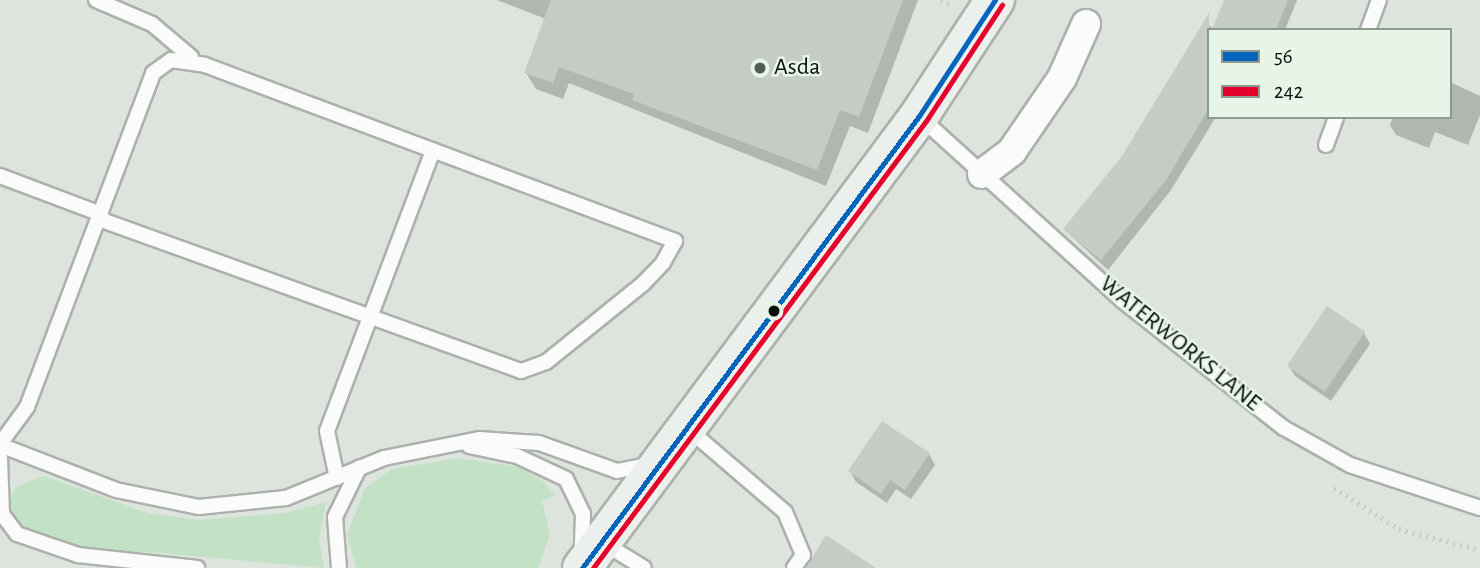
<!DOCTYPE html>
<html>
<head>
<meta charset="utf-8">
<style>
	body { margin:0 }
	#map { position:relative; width:1480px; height:568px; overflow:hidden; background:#dce4dd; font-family:"Alegreya Sans",sans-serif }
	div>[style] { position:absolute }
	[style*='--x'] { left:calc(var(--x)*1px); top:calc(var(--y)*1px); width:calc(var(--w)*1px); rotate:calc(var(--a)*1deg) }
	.green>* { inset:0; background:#c3e2c5 }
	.shadow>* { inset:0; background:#0003 }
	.building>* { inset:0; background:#c5cbc5; transform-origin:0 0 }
	.path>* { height:4.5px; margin-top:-2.25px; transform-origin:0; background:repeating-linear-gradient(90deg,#c9ccc9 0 2px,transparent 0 7px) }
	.roads { filter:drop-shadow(2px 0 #acb1ac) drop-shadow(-2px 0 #acb1ac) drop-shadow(0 2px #acb1ac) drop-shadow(0 -2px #acb1ac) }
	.service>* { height:14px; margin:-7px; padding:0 7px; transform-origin:7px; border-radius:7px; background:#fafbfa }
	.minor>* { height:28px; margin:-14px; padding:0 14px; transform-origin:14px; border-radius:14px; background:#fafbfa }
	.secondary>* { height:38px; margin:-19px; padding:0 19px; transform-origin:19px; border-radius:19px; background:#ecf0ec }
	.bus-1>* { height:5px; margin:-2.5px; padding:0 2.5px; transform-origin:2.5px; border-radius:2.5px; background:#0065bd }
	.bus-2>* { height:5px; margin:-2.5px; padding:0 2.5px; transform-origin:2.5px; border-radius:2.5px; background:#e4002b }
	.dots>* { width:19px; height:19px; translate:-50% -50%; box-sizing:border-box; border:4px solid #e6f5e7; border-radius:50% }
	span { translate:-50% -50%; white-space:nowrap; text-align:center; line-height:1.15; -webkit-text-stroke:5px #e6f5e7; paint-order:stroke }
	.poi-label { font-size:24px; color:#0a0f0a }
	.left { translate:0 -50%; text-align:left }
	.street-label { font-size:24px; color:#0a0f0a }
	.legend { position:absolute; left:1207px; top:28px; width:245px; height:91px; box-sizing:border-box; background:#e6f5e7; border:2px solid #8e998f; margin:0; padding:9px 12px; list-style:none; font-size:21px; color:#0a0f0a }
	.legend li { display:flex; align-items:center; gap:14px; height:35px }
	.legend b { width:35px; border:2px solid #8e998f }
</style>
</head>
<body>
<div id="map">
	<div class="green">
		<div style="clip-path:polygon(458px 458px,518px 467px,544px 482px,555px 496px,542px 501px,550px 535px,538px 568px,356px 568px,347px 535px,365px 488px,392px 469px)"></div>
		<div style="clip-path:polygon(44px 476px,148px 513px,199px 520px,285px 513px,326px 502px,319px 539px,324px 568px,147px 552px,34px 550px,12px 536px,8px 507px,15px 487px)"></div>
	</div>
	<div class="shadow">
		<div style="clip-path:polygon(497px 0,918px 0,868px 133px,850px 126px,826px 186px,569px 83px,563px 99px,536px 89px,526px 73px,546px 19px)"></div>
		<div style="clip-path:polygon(1226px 0,1297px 0,1285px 30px,1209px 30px,1209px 117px,1216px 117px,1171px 190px,1108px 270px,1065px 230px,1123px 157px,1205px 23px,1215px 29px)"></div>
		<div style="clip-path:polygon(1450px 82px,1480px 96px,1480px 115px,1468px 145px,1435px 132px,1429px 148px,1396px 135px,1390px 125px,1393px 117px,1450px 117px)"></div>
		<div style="clip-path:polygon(1364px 333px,1370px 344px,1331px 401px,1295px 376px,1289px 366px)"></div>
		<div style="clip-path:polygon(929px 454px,935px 465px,911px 499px,896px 489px,887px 503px,856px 482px,850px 471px)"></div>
	</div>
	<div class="building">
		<div style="clip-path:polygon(551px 0,903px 0,859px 117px,840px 110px,817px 170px,632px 100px,634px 94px,559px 67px,553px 83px,524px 73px)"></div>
		<div style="clip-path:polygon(1224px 0,1288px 0,1276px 30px,1212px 30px)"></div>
		<div style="clip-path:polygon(1209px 13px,1209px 108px,1166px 180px,1101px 260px,1063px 229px,1122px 156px)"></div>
		<div style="left:1327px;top:306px;width:46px;height:72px;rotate:34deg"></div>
		<div style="clip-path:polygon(882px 421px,930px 453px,905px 490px,890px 480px,881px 494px,848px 471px)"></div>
		<div style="clip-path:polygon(826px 535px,876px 568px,806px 568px)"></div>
	</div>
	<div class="path">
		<div style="--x:941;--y:0;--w:10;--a:24"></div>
		<div style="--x:1334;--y:488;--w:77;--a:32.2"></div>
		<div style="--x:1399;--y:529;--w:84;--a:14.5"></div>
	</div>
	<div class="roads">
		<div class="service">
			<div style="--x:96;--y:0;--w:61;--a:23.2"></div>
			<div style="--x:152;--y:24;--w:51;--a:40.2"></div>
			<div style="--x:1368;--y:30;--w:32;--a:-70"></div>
			<div style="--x:920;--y:117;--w:274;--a:42.2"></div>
			<div style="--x:1123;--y:301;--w:205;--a:38.3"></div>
			<div style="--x:1284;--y:428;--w:76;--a:29.3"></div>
			<div style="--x:1350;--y:465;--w:137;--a:18.3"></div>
			<div style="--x:1326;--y:145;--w:30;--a:-70"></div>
			<div style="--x:0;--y:176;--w:108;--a:20.6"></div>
			<div style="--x:687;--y:428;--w:129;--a:40.6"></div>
			<div style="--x:785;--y:512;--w:47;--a:67.3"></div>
			<div style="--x:803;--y:555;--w:16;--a:125"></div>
			<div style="--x:0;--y:444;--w:46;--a:-53.9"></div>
			<div style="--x:27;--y:407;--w:357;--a:-69.3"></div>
			<div style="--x:153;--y:73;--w:22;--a:-36"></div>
			<div style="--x:171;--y:60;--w:34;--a:8"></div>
			<div style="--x:205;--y:65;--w:502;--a:20.53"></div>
			<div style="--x:675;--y:241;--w:25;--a:119"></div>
			<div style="--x:663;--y:263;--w:28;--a:134"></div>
			<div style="--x:644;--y:283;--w:126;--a:141.1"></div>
			<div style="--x:546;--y:362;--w:27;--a:160"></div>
			<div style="--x:521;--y:371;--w:449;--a:-160.2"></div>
			<div style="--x:0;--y:445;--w:124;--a:21.2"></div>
			<div style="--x:116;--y:490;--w:85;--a:11.6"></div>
			<div style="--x:199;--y:507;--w:87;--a:-5.9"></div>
			<div style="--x:286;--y:498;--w:106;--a:-22.2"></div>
			<div style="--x:384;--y:458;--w:97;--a:-11.3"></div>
			<div style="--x:479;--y:439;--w:60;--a:3.8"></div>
			<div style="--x:539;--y:443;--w:83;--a:19.7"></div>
			<div style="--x:617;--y:471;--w:31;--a:-11"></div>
			<div style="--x:469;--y:446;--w:49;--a:11.8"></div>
			<div style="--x:517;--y:456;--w:54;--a:25.1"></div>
			<div style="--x:566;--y:479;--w:39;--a:64"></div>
			<div style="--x:583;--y:514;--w:36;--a:92"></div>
			<div style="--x:0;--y:457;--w:57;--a:88"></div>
			<div style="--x:2;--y:514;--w:25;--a:53"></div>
			<div style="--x:17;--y:534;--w:65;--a:19"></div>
			<div style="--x:78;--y:555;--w:120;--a:6.2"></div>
			<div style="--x:337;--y:478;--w:48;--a:-102"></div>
			<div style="--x:327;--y:431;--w:300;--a:-69.3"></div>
			<div style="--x:602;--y:542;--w:49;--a:31.8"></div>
			<div style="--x:339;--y:568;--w:51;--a:-94.5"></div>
			<div style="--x:335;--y:517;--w:55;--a:-63.9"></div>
		</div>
		<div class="minor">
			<div style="--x:982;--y:174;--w:38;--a:-37"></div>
			<div style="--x:1012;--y:151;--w:88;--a:-55.6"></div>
			<div style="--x:1062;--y:78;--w:59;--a:-66"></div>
		</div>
		<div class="secondary">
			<div style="--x:582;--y:568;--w:564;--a:-53.29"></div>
			<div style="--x:919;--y:116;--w:139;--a:-56.8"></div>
		</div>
	</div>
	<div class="bus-1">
		<div style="--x:582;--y:568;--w:564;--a:-53.29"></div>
		<div style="--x:919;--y:116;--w:139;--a:-56.8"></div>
	</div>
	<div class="bus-2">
		<div style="--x:593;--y:568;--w:557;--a:-53.32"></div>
		<div style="--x:926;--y:121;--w:139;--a:-56.8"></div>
	</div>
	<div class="dots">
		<div style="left:760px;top:68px;background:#545a54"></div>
		<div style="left:774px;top:311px;background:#0a0f0a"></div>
	</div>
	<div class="poi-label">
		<span class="left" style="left:774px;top:68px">Asda</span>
	</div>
	<div class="street-label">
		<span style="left:1180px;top:344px;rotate:39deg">WATERWORKS LANE</span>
	</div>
	<ul class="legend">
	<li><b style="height:9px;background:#0065bd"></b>56</li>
	<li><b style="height:9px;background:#e4002b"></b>242</li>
	</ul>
</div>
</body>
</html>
